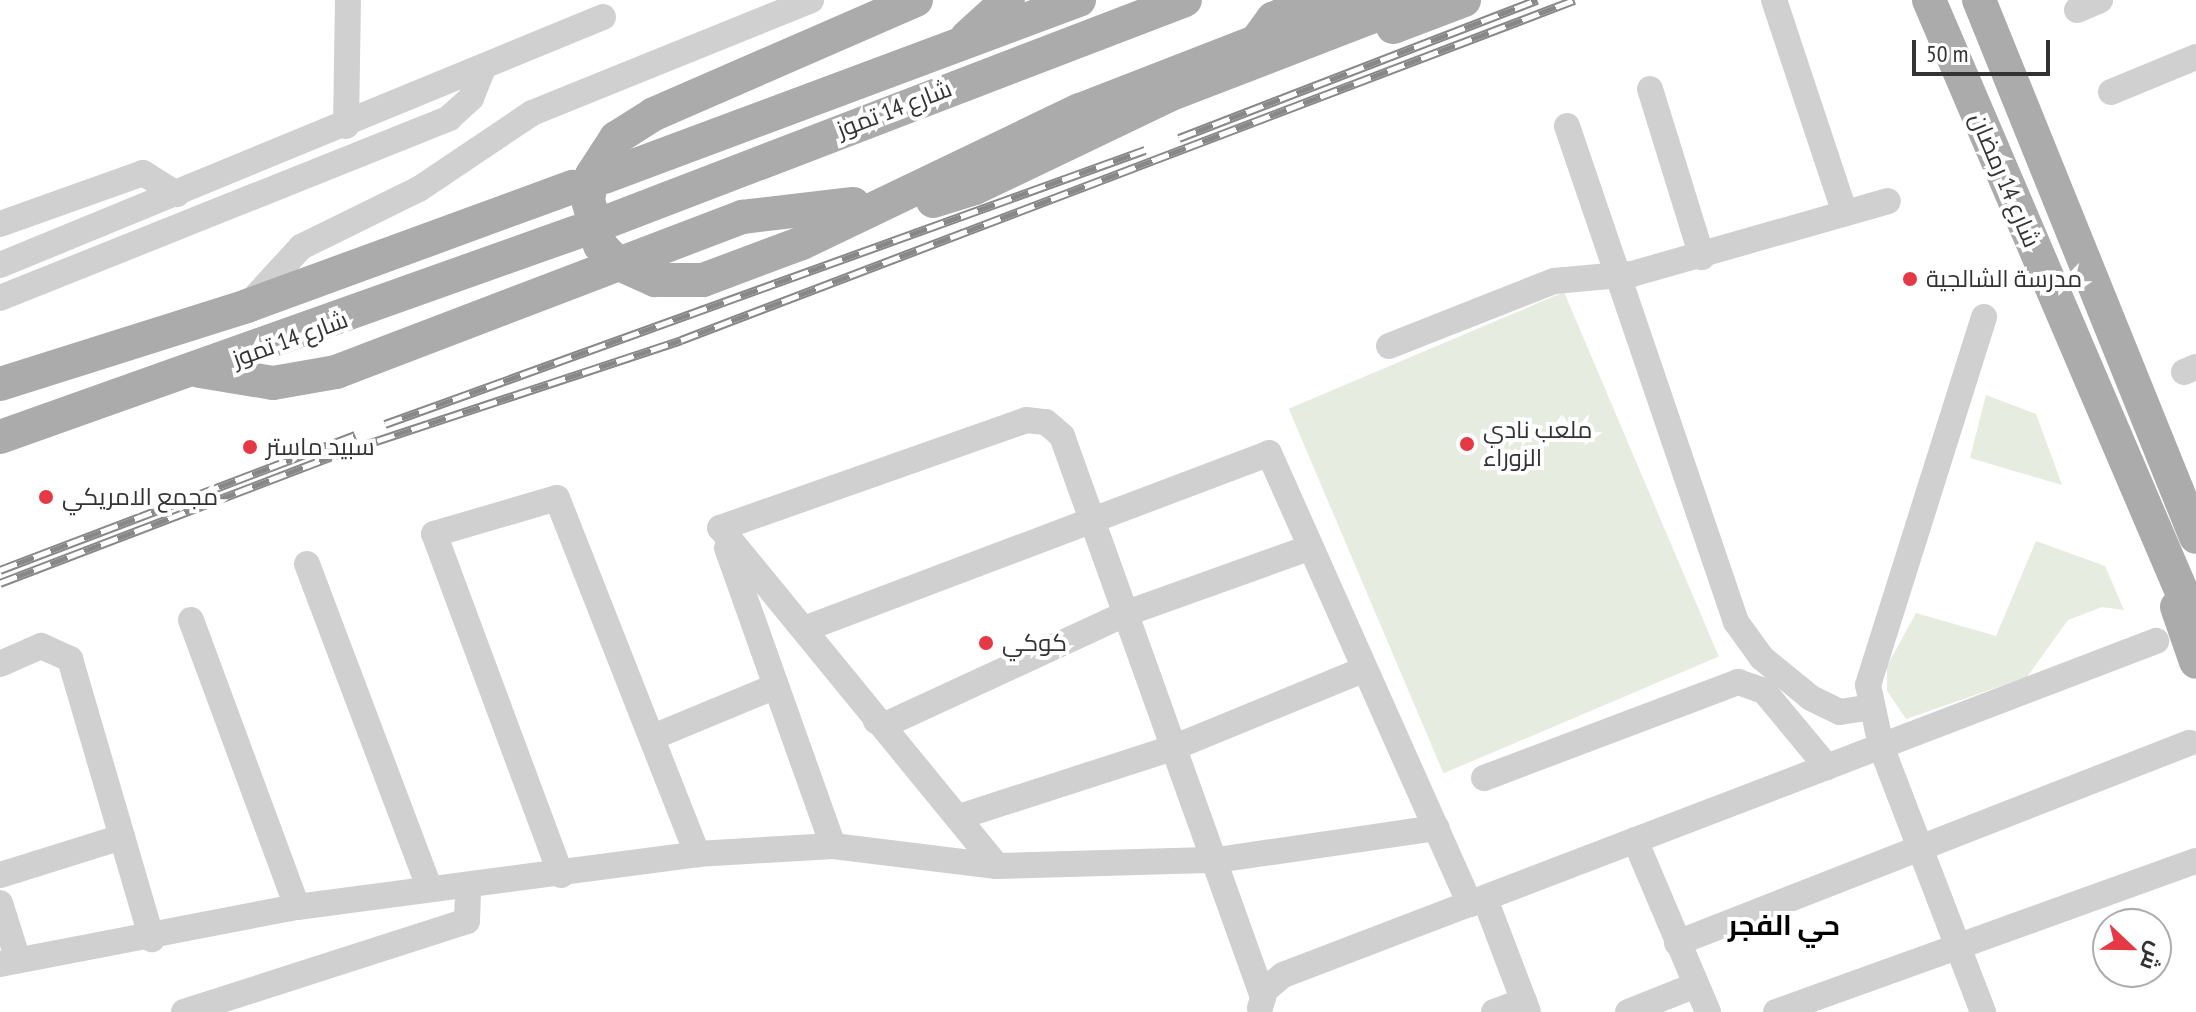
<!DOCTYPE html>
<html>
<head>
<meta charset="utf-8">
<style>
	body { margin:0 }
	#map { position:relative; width:2196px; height:1012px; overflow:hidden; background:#fff; font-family:"PT Sans Narrow",Cairo,sans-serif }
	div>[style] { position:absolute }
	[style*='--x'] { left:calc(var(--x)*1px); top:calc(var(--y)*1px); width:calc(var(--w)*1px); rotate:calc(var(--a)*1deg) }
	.green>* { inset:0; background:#e6ecdf; transform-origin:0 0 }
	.minor>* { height:26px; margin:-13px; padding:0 13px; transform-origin:13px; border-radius:13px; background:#d0d0d0 }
	.major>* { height:34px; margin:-17px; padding:0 17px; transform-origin:17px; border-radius:17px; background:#ababab }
	.rail>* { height:9px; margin-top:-4.5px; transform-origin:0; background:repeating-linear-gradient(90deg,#fff 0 18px,#888 0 36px); box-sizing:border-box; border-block:2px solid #888 }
	.major-bridge>* { height:34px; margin:-17px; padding:0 17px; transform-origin:17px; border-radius:17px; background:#ababab }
	.dots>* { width:22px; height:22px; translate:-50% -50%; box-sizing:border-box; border:4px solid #fff; border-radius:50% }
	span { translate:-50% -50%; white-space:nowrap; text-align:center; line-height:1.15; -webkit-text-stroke:8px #fff; paint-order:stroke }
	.street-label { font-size:24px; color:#333 }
	.poi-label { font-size:24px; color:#333 }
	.left { translate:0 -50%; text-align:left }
	.quarter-label { font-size:28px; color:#000; font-weight:700 }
	.north { position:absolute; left:2092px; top:908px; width:80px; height:80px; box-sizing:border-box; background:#fff; border:2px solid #adadad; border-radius:50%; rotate:112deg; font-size:22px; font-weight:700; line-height:32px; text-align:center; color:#333 }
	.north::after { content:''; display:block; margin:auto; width:28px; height:36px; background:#e63946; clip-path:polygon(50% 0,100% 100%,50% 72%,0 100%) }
	.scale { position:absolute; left:1912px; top:40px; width:138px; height:36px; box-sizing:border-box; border:4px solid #333; border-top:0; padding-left:10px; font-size:24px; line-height:28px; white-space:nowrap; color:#333; -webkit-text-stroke:6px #fff; paint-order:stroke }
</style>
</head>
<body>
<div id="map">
	<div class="green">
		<div style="left:1564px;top:292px;width:396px;height:299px;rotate:67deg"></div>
		<div style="clip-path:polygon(1986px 395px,2036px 414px,2062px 485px,1970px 458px)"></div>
		<div style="clip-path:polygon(2036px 541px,2105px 566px,2124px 610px,2102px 607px,2068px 620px,2027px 677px,1906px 719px,1887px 691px,1887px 666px,1916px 613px,1996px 636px)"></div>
	</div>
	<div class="minor">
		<div style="--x:1774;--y:0;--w:225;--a:71.6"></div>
		<div style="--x:2077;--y:10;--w:25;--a:-23"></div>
		<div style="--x:1650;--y:89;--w:176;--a:72.8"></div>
		<div style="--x:2111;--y:92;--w:92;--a:-22.4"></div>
		<div style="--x:346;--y:126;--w:126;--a:-89.1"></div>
		<div style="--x:1567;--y:126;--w:524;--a:71.18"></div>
		<div style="--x:1736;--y:622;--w:44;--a:54.2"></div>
		<div style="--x:1762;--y:658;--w:63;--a:39.2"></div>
		<div style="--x:1811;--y:698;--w:32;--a:26"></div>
		<div style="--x:1840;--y:712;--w:30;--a:-9"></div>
		<div style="--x:0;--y:224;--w:152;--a:-19.6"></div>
		<div style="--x:143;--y:173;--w:40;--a:32"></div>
		<div style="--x:0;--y:265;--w:652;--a:-22.36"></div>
		<div style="--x:0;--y:298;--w:484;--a:-21.8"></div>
		<div style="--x:449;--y:118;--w:30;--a:-42"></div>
		<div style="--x:471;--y:98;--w:29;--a:-68"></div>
		<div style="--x:247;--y:306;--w:80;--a:-47.5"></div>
		<div style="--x:301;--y:247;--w:131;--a:-26.2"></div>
		<div style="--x:419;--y:189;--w:136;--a:-33.9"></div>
		<div style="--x:532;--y:113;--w:301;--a:-22"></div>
		<div style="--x:1389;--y:346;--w:177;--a:-21.5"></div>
		<div style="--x:1554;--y:281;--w:78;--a:-5.1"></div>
		<div style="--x:1632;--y:274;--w:266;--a:-15.9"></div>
		<div style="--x:2184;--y:372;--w:13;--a:-23"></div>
		<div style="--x:727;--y:548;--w:316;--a:70.4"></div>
		<div style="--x:307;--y:564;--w:345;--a:69.3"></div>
		<div style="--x:191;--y:620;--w:306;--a:69.7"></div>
		<div style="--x:807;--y:628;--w:494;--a:-20.7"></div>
		<div style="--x:1269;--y:453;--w:494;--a:66"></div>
		<div style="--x:0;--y:664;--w:45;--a:-23.7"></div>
		<div style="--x:41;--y:646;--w:32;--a:24"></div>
		<div style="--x:70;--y:659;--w:292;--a:73.7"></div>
		<div style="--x:876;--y:721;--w:11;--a:15"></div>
		<div style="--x:887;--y:724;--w:264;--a:-24.8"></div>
		<div style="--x:1127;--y:613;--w:193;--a:-19.7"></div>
		<div style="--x:653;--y:737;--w:133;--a:-22.5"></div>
		<div style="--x:1484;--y:778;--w:272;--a:-20.7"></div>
		<div style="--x:1738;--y:682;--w:28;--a:19"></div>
		<div style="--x:1764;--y:691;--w:99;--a:50.3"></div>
		<div style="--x:962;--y:816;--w:224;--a:-17.9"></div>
		<div style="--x:1175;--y:747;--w:200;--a:-22.3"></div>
		<div style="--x:1635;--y:840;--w:187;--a:67"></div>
		<div style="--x:997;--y:866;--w:437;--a:-129.3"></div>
		<div style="--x:720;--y:528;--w:324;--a:-19.4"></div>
		<div style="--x:1026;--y:420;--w:20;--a:6"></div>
		<div style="--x:1046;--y:422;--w:21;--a:41"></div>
		<div style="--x:1062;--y:436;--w:596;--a:70.29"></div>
		<div style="--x:0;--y:875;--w:128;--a:-17.3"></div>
		<div style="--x:561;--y:875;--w:364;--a:-110.4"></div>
		<div style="--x:434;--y:534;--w:128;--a:-16.3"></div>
		<div style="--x:557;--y:498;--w:383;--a:68.5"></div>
		<div style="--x:1485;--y:899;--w:121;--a:69.2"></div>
		<div style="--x:0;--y:903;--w:60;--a:72.5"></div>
		<div style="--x:1677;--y:943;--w:550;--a:-21.34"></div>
		<div style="--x:0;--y:964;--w:302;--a:-10.9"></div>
		<div style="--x:297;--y:907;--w:403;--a:-7.5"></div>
		<div style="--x:697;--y:854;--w:136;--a:-3.4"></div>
		<div style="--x:833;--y:846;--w:165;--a:7"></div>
		<div style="--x:997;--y:866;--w:220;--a:-1.6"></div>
		<div style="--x:1217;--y:860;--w:222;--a:-8.3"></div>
		<div style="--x:1260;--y:1008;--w:19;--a:-74"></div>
		<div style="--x:1265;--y:990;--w:23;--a:-40"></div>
		<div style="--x:1283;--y:975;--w:935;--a:-20.94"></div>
		<div style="--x:184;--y:1012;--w:297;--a:-17.8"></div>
		<div style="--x:467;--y:921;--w:36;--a:-88"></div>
		<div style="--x:1494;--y:1012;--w:32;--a:-20"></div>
		<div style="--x:1628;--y:1012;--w:73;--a:-21.7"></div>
		<div style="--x:1776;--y:1012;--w:446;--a:-19.8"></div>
		<div style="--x:1983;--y:1012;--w:285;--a:-111"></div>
		<div style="--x:1881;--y:746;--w:62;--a:-102"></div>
		<div style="--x:1868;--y:685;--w:386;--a:-72.5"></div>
	</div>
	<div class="major">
		<div style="--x:1929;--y:0;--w:680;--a:66.87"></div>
		<div style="--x:1979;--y:0;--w:579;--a:68"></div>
		<div style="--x:1393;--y:27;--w:76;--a:-20.8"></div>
		<div style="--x:967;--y:37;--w:55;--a:-42.1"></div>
		<div style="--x:1256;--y:42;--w:29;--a:-54"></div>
		<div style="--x:1273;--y:19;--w:45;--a:-24.9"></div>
		<div style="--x:604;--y:177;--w:507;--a:-20.44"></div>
		<div style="--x:933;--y:201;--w:44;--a:-17.2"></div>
		<div style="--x:975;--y:188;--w:215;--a:-25.6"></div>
		<div style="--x:1169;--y:95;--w:264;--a:-21.1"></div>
		<div style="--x:606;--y:222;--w:620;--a:-20.98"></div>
		<div style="--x:200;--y:371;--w:74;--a:9.3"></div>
		<div style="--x:273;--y:383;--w:64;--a:-9.9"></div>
		<div style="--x:336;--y:372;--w:435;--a:-20.9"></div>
		<div style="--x:742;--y:217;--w:112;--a:-6.7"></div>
		<div style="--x:0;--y:384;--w:259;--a:-17.5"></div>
		<div style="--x:247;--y:306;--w:347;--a:-20.1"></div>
		<div style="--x:0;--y:437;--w:612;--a:-19.56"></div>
		<div style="--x:2177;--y:607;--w:58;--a:70.9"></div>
	</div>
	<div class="rail">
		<div style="--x:1179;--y:138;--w:384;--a:-21.1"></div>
		<div style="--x:385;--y:424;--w:808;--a:-19.83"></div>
		<div style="--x:0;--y:570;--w:380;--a:-20.8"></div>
		<div style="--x:0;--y:583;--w:367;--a:-20.9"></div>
		<div style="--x:343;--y:452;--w:356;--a:-18.3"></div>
		<div style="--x:681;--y:340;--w:956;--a:-20.84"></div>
	</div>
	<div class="major-bridge">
		<div style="--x:916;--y:0;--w:286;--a:156.5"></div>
		<div style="--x:654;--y:114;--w:45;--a:147.7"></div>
		<div style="--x:616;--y:138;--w:44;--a:123"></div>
		<div style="--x:592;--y:175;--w:25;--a:99"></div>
		<div style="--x:588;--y:200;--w:47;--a:75.1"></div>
		<div style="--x:600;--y:245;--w:25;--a:47"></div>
		<div style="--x:617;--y:263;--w:42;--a:24.1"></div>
		<div style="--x:655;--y:280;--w:48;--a:0"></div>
		<div style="--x:703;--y:280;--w:106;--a:-20.5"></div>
		<div style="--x:802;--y:243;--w:308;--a:-25.6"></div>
		<div style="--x:1080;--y:110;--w:305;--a:-21.2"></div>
	</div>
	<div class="dots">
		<div style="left:1910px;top:279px;background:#e63946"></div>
		<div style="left:1467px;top:444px;background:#e63946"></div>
		<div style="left:250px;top:447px;background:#e63946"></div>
		<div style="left:46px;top:497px;background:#e63946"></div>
		<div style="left:986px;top:643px;background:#e63946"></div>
	</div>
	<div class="street-label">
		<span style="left:894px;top:109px;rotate:-21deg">شارع 14 تموز</span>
		<span style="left:2005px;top:180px;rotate:67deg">شارع 14 رمضان</span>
		<span style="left:290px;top:339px;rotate:-20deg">شارع 14 تموز</span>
	</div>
	<div class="poi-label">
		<span class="left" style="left:1926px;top:279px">مدرسة الشالجية</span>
		<span class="left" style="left:1483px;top:444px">ملعب نادي<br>الزوراء</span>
		<span class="left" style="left:266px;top:447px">سبيد ماستر</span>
		<span class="left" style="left:62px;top:497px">مجمع الامريكي</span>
		<span class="left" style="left:1002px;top:643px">كوكي</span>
	</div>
	<div class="quarter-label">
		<span style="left:1784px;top:925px">حي الفجر</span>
	</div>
	<div class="north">ش</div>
	<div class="scale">50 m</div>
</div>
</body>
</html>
